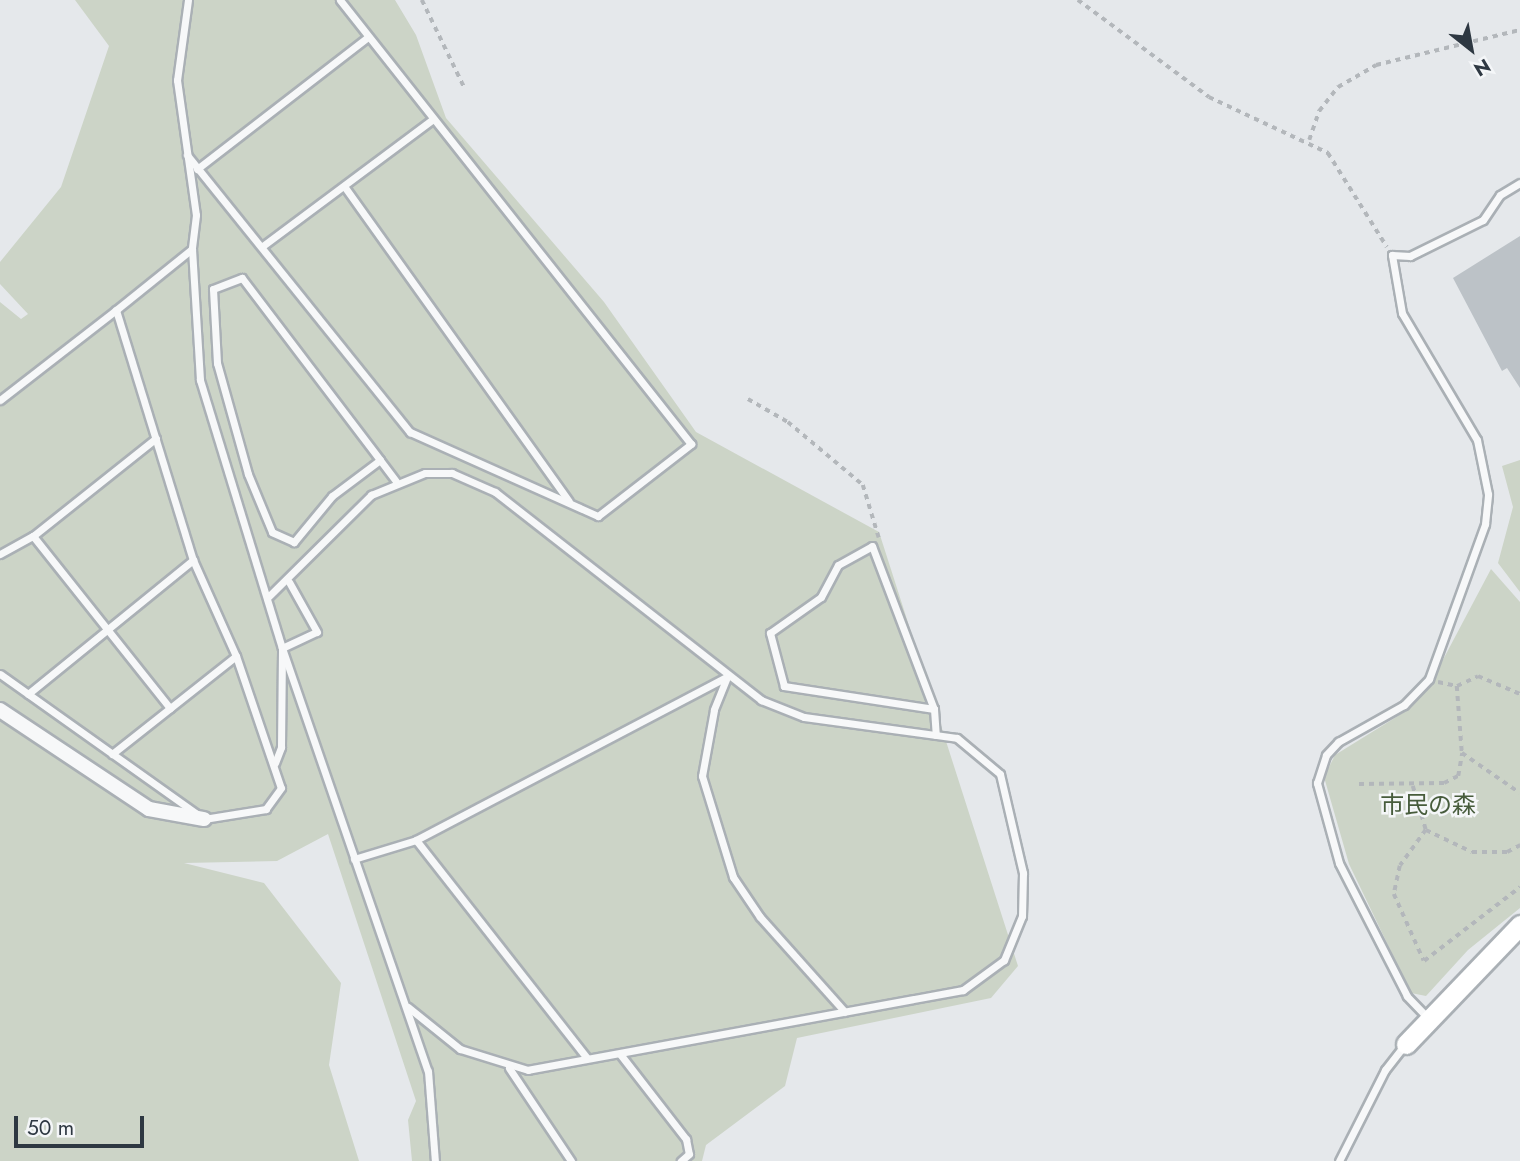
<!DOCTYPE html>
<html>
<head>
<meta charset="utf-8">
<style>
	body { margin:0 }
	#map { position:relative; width:1520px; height:1161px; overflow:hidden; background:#e5e8eb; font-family:Jost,"Noto Sans JP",sans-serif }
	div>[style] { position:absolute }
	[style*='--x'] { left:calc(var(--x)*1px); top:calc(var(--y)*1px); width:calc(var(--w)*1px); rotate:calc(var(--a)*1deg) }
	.green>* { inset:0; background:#ccd4c7 }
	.building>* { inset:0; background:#bcc2c7 }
	.path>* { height:3.5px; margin-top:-1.75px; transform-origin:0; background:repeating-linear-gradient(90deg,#b3b7bb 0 5px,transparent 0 10px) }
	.roads { filter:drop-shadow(2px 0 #aab0b5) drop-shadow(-2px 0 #aab0b5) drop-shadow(0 2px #aab0b5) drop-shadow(0 -2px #aab0b5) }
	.lane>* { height:7px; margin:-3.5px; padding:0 3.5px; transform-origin:3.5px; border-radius:3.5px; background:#f7f8f9 }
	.street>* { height:14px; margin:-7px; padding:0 7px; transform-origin:7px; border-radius:7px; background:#f7f8f9 }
	.secondary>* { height:19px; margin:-9.5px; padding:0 9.5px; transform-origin:9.5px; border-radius:9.5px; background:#fff }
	span { translate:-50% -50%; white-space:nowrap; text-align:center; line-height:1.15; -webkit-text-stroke:5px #f4f6f8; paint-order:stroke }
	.park-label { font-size:24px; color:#475c3c }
	.north { position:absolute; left:1436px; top:14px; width:70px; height:70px; -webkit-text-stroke:5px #f4f6f8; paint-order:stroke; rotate:149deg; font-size:19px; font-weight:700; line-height:28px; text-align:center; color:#2e3842 }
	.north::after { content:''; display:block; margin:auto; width:24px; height:32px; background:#2e3842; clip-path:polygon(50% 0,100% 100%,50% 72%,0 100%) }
	.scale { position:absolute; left:14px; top:1116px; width:130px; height:32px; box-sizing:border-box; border:4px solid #2e3842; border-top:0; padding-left:9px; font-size:21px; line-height:24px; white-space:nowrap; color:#2e3842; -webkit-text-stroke:5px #f4f6f8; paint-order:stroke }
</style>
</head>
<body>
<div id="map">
	<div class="green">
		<div style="clip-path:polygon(75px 0,395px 0,416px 35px,446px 118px,604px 302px,696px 432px,879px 532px,1018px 966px,991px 998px,797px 1038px,785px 1086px,706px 1145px,702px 1161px,412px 1161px,408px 1120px,416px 1101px,328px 834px,277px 861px,184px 863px,264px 883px,341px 983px,329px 1065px,359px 1161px,0 1161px,0 302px,21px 319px,28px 314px,0 284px,0 262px,61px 187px,109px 46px)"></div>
		<div style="clip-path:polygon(1520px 460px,1520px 592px,1498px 563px,1513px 507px,1502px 466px)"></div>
		<div style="clip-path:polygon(1491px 569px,1520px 602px,1520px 908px,1468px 950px,1426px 996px,1411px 993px,1349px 864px,1324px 777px,1335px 755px,1406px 711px,1428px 688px)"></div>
	</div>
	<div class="building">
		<div style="clip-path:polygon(1520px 236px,1520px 388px,1507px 368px,1502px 371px,1453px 278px)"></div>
	</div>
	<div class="path">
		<div style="--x:422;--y:0;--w:99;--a:64.2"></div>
		<div style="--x:1078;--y:0;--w:163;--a:36.5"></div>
		<div style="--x:1209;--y:97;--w:132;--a:25.2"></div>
		<div style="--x:1328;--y:153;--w:111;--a:57.9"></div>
		<div style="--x:1309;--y:140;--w:31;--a:-71"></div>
		<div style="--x:1319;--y:111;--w:31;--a:-52"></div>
		<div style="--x:1338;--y:87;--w:44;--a:-30.1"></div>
		<div style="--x:1376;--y:65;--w:148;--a:-13.7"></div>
		<div style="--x:748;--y:399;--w:46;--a:29.9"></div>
		<div style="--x:788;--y:422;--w:98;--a:40"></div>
		<div style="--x:863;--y:485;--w:55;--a:73.2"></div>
		<div style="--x:1438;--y:682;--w:19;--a:12"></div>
		<div style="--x:1457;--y:686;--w:23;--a:-25"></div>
		<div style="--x:1478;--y:676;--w:46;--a:23.2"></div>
		<div style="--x:1457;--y:686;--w:67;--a:85.7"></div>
		<div style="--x:1462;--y:753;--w:70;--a:34.6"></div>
		<div style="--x:1359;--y:784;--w:85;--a:-0.7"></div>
		<div style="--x:1444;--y:783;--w:16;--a:-27"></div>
		<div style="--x:1458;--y:776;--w:23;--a:-80"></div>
		<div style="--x:1413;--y:786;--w:46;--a:73.5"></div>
		<div style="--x:1426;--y:830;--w:51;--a:25.6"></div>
		<div style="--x:1472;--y:852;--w:35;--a:0"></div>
		<div style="--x:1507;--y:852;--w:15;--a:-28"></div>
		<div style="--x:1426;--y:830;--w:44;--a:125.8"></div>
		<div style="--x:1400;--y:866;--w:29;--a:102"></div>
		<div style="--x:1394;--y:894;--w:73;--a:65.9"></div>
		<div style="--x:1424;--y:961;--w:121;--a:-37.6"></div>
	</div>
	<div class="roads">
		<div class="lane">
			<div style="--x:188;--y:0;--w:81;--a:97.8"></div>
			<div style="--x:177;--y:80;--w:136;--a:82"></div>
			<div style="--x:196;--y:215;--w:34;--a:97"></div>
			<div style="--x:192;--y:249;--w:131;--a:86.5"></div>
			<div style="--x:200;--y:380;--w:280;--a:73"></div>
			<div style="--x:282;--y:648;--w:447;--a:71"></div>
			<div style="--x:428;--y:1071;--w:90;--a:85.6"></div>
			<div style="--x:187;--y:155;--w:356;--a:51.2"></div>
			<div style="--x:410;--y:432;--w:206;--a:24.1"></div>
			<div style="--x:598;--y:516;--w:118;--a:-37.7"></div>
			<div style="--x:691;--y:444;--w:566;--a:-128.33"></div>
			<div style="--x:197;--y:169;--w:216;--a:-37.7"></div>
			<div style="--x:344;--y:186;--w:387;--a:54.5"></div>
			<div style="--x:264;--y:245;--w:209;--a:-36.7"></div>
			<div style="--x:116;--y:310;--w:97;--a:-38.8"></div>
			<div style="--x:0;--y:400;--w:147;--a:-37.8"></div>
			<div style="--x:116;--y:310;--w:262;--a:72.9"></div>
			<div style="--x:193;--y:560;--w:105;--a:65.9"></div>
			<div style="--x:236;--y:656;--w:139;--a:71.2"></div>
			<div style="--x:281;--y:788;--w:26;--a:126"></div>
			<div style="--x:266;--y:809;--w:63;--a:170.8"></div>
			<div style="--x:204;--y:819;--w:250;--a:-144.6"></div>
			<div style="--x:380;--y:460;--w:60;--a:143.1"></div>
			<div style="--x:332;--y:496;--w:60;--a:129.6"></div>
			<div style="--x:294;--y:542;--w:24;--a:-156"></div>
			<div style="--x:272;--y:532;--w:63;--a:-112.5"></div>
			<div style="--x:248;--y:474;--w:115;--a:-105.6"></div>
			<div style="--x:217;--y:363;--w:74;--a:-93.1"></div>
			<div style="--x:213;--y:289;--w:31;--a:-21"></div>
			<div style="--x:242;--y:278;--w:228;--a:52.8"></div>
			<div style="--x:380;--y:460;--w:26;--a:53"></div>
			<div style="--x:33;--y:536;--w:220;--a:51.5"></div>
			<div style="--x:0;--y:554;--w:38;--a:-29"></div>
			<div style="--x:33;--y:536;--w:157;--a:-38.5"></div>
			<div style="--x:269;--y:596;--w:144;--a:-44.7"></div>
			<div style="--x:371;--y:495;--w:58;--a:-22.2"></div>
			<div style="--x:425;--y:473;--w:27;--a:0"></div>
			<div style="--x:452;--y:473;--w:47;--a:23.8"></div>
			<div style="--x:495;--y:492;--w:338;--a:38"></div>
			<div style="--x:761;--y:700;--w:46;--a:21.6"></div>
			<div style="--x:804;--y:717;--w:154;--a:7.8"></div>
			<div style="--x:957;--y:738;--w:56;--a:39.9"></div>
			<div style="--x:1000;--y:774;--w:102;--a:76.9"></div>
			<div style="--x:1023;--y:873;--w:43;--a:91.3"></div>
			<div style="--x:1022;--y:916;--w:48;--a:112.2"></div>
			<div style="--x:1004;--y:960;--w:51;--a:143.8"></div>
			<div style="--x:963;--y:990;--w:442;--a:169.6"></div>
			<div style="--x:528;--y:1070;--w:71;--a:-162.8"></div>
			<div style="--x:460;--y:1049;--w:67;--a:-141.1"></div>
			<div style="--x:727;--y:677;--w:35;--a:112"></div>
			<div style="--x:714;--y:710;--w:67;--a:100.3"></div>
			<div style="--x:702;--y:776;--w:106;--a:72.9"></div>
			<div style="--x:733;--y:877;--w:48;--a:56"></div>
			<div style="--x:760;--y:917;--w:127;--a:48.2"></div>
			<div style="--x:28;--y:694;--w:213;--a:-39.1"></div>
			<div style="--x:934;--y:709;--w:152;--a:-171.3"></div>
			<div style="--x:784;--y:686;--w:55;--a:-104.8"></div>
			<div style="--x:770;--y:633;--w:62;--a:-35.2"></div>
			<div style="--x:821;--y:597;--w:36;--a:-62"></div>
			<div style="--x:838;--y:565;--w:39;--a:-29"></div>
			<div style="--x:872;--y:546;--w:174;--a:69.2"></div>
			<div style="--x:934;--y:709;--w:26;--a:86"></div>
			<div style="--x:112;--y:754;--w:158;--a:-38.3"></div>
			<div style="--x:275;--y:763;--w:17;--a:-69"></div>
			<div style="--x:281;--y:747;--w:99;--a:-89.4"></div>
			<div style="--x:282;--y:648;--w:38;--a:-25"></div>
			<div style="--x:317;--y:632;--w:57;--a:-119.2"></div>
			<div style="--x:416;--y:840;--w:277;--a:51.9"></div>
			<div style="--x:354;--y:859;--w:65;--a:-17"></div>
			<div style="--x:416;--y:840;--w:351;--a:-27.7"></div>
			<div style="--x:1427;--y:1017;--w:29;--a:-134"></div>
			<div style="--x:1407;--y:996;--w:149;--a:-117.1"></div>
			<div style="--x:1339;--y:863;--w:83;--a:-105.4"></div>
			<div style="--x:1317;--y:783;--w:29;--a:-72"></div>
			<div style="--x:1326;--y:755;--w:18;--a:-47"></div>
			<div style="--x:1338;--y:742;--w:76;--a:-29.3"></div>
			<div style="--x:1404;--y:705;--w:36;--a:-46"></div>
			<div style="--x:1429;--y:679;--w:165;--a:-70.1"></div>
			<div style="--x:1485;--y:524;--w:30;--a:-84"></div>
			<div style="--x:1488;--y:494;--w:55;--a:-101.5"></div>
			<div style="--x:1477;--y:440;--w:147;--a:-120.6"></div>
			<div style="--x:1402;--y:313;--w:59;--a:-99.8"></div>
			<div style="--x:1392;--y:255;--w:18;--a:3"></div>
			<div style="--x:1410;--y:256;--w:81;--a:-26.3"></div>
			<div style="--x:1483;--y:220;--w:30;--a:-56"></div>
			<div style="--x:1500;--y:195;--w:23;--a:-31"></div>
			<div style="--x:620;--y:1054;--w:108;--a:52.2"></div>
			<div style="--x:686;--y:1139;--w:15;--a:79"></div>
			<div style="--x:689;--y:1154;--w:11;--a:139"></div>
			<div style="--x:509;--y:1068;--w:112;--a:56.3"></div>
			<div style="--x:1339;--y:1161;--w:102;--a:-63.2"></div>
			<div style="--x:1385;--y:1070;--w:33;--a:-52"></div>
		</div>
		<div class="street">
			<div style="--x:0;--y:710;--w:179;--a:33.6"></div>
			<div style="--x:149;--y:809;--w:56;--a:10.3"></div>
		</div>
		<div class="secondary">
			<div style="--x:1406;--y:1044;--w:165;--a:-46.2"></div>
		</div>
	</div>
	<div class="park-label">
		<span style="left:1428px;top:805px">市民の森</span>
	</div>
	<div class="north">N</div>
	<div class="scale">50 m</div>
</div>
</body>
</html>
